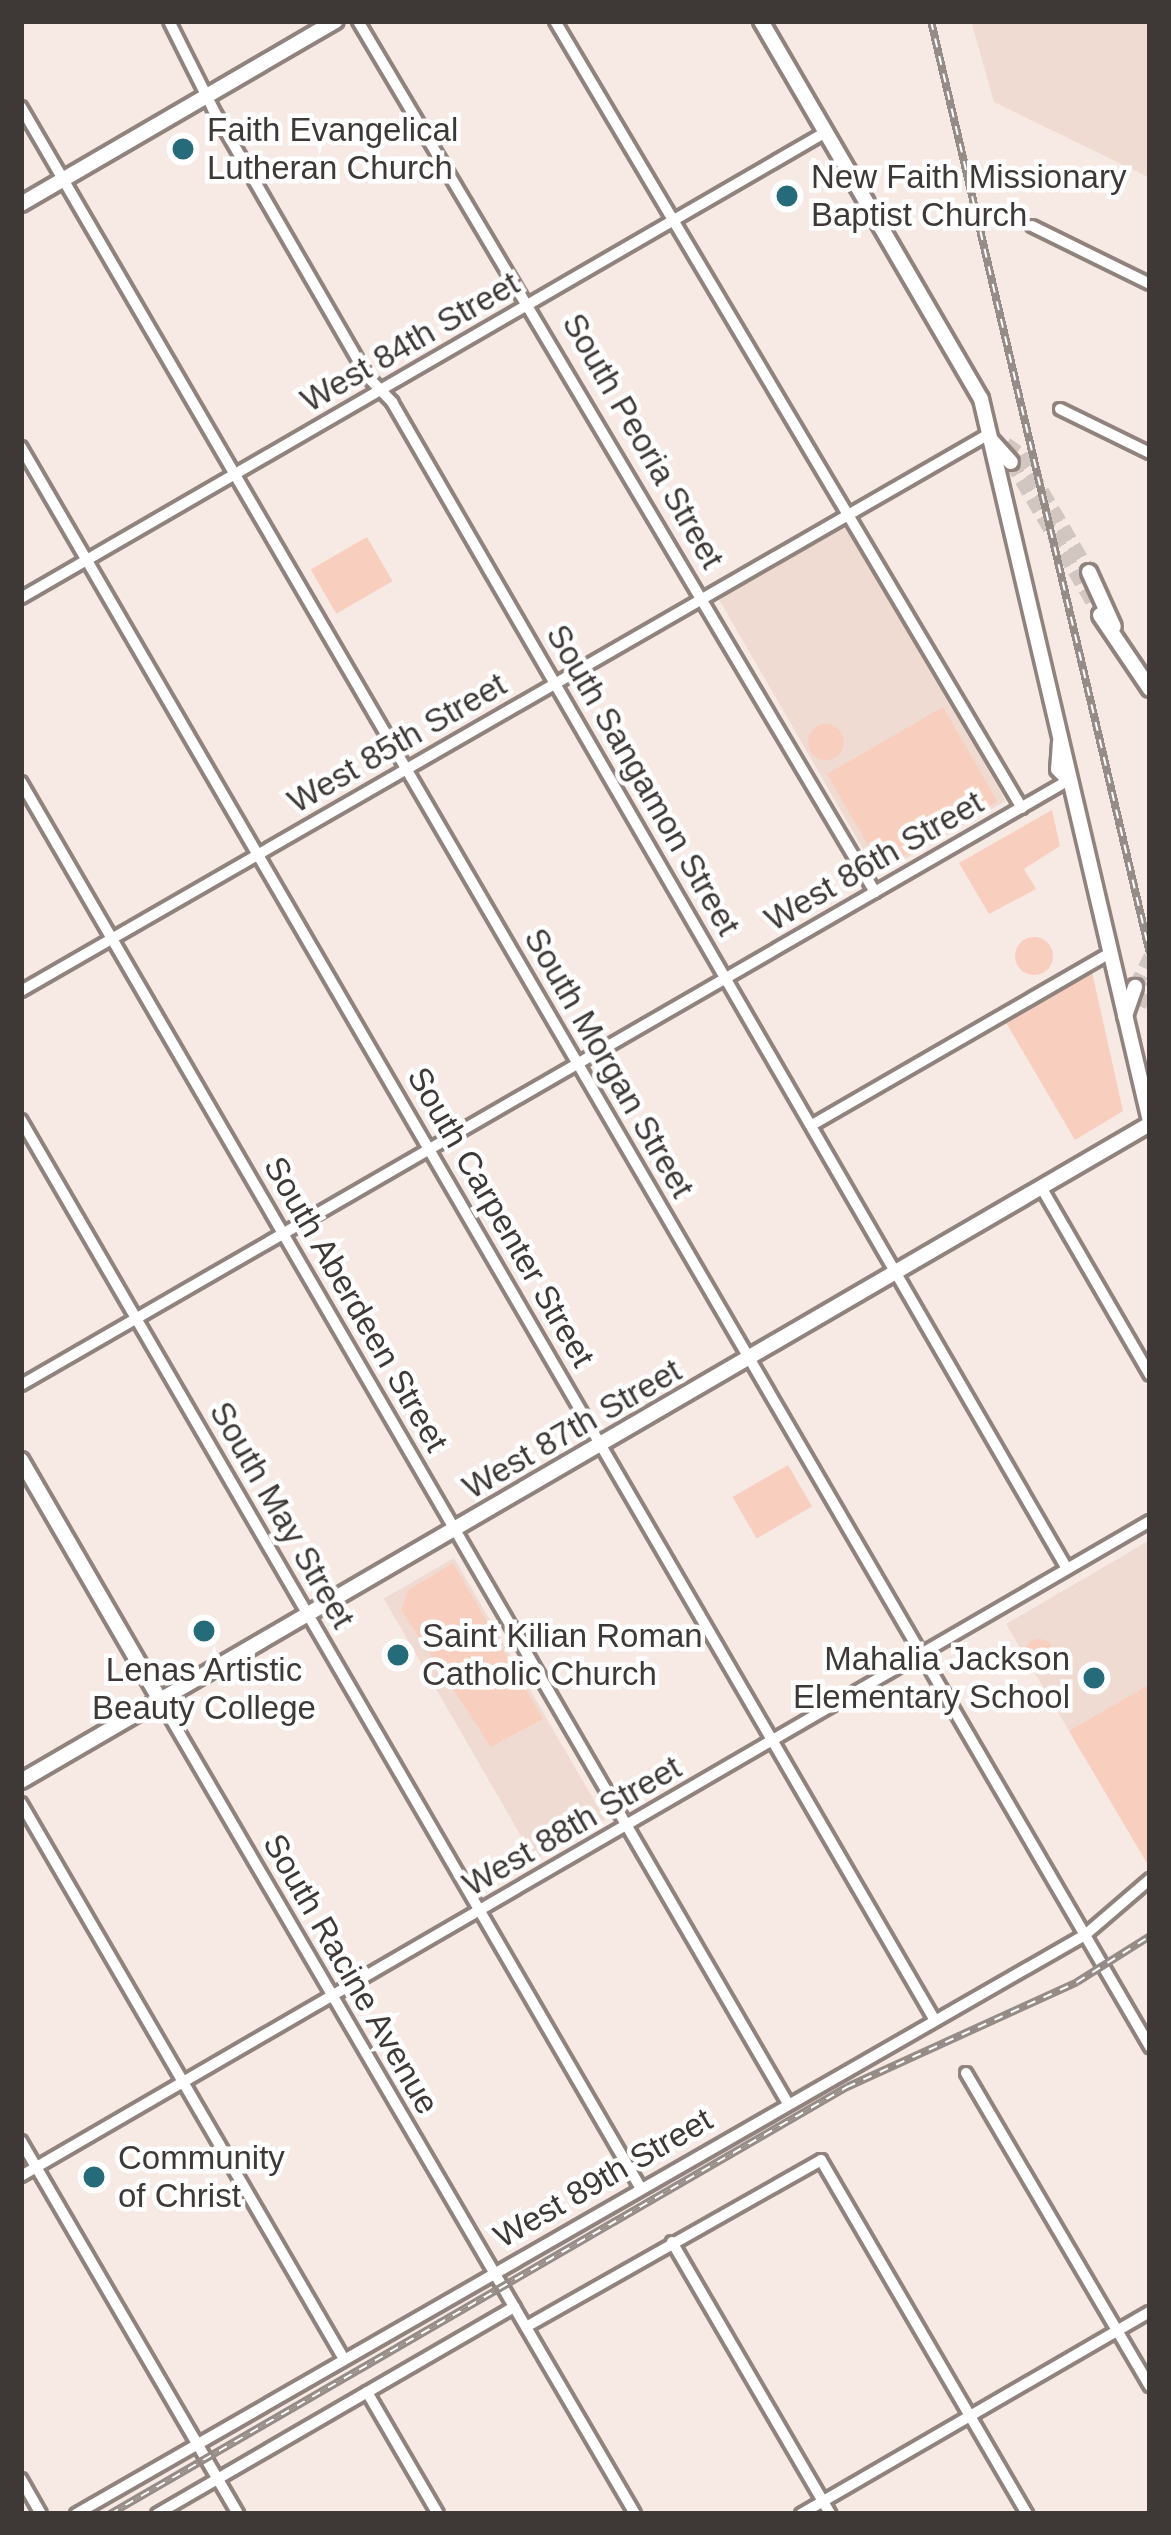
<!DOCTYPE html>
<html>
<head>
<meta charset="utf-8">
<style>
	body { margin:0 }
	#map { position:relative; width:1171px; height:2535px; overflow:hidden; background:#f7e9e3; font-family:Arial,sans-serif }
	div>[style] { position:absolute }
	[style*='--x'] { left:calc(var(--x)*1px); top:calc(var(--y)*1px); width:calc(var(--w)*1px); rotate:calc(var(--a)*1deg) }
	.built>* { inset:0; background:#f0dbd2; transform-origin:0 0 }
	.green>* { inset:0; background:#f8cfbe; transform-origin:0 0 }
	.round { border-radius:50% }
	.secondary-tunnel>* { height:14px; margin-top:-7px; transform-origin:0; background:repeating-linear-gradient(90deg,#d2c6c0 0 14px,transparent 0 21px) }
	.roads { filter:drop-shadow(3px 0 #90837d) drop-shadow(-3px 0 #90837d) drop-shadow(0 3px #90837d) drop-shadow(0 -3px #90837d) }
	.street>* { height:10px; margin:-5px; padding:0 5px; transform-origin:5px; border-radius:5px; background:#fff }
	.secondary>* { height:14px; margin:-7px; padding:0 7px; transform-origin:7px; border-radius:7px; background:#fff }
	.rail>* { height:8px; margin-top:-4px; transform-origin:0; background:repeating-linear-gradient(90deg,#fff 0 9px,#958c88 0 18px); box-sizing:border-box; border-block:3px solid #958c88 }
	.dots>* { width:33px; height:33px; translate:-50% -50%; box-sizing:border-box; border:6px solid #fff; border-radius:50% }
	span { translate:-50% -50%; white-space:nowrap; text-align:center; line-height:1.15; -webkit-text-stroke:9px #fff; paint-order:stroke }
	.poi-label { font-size:33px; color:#3e3836 }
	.left { translate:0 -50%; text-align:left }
	.right { translate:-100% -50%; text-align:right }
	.street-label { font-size:33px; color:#3e3836 }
	.frame { position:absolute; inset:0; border:24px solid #3e3836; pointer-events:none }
</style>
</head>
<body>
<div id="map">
	<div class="built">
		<div style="clip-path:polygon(971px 21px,1150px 21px,1150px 178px,994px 102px)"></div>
		<div style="left:847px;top:525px;width:318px;height:148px;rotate:60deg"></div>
		<div style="clip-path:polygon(1150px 1540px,1150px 1861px,1147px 1863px,1006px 1624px)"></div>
		<div style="left:454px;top:1558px;width:302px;height:81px;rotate:60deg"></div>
	</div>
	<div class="green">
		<div style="left:367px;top:537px;width:51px;height:65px;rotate:60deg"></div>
		<div style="left:943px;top:707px;width:109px;height:134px;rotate:60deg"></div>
		<div class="round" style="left:808px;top:724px;width:36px;height:36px"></div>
		<div style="clip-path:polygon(1052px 810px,1060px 846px,1024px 869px,1036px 889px,989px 914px,959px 863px)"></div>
		<div class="round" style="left:1015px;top:937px;width:38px;height:38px"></div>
		<div style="clip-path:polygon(1092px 972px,1123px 1111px,1075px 1140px,1005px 1021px)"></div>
		<div style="left:788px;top:1465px;width:48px;height:64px;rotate:60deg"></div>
		<div style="clip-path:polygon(453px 1563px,543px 1719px,491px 1747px,401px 1610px,408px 1590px)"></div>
		<div class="round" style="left:1025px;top:1639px;width:28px;height:28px"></div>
		<div style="clip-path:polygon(1150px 1684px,1150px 1861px,1147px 1863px,1069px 1731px)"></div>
	</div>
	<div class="secondary-tunnel">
		<div style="--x:1006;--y:444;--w:19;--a:36"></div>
		<div style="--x:1021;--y:455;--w:135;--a:59.8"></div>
		<div style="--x:1011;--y:462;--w:177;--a:59.8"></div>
		<div style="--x:1135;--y:987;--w:34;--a:-63"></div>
		<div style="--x:1139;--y:1006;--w:25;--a:-64"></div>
	</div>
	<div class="roads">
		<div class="street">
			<div style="--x:169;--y:21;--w:98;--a:63.4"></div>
			<div style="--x:213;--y:109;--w:310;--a:60"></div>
			<div style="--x:368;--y:377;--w:35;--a:46"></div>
			<div style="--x:392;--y:402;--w:1348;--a:59.95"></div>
			<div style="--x:358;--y:21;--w:1013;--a:59.31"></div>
			<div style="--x:555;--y:21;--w:915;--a:59.32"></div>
			<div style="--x:21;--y:107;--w:2245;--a:59.8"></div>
			<div style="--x:1032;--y:226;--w:131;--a:26.2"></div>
			<div style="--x:1060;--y:409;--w:100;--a:26.1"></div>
			<div style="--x:21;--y:447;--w:1816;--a:59.85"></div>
			<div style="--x:21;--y:598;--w:930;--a:-30.07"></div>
			<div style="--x:21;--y:782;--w:1526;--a:59.87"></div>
			<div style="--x:21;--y:991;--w:1115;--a:-29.92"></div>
			<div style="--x:21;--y:1120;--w:1234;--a:59.88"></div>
			<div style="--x:812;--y:1125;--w:344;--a:-30"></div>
			<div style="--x:1041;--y:1187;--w:217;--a:59.9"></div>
			<div style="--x:21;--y:1385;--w:1210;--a:-30"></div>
			<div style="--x:160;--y:1700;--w:942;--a:59.73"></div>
			<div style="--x:21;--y:1803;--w:643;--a:59.85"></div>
			<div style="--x:966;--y:2073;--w:363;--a:59.6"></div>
			<div style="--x:21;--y:2141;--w:432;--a:59.8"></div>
			<div style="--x:21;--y:2176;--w:1305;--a:-30.12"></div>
			<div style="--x:672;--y:2242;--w:315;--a:59.8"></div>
			<div style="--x:526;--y:2327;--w:339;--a:-29.5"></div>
			<div style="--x:821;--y:2160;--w:410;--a:59.8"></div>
			<div style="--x:367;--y:2392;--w:141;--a:59.8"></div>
			<div style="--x:21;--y:2479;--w:40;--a:60.3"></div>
			<div style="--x:76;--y:2514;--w:1163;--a:-29.85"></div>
			<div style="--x:1085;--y:1935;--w:86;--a:-40.7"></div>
			<div style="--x:157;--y:2514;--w:413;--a:-30.1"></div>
			<div style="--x:801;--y:2514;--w:403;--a:-30.1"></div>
		</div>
		<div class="secondary">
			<div style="--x:761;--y:21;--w:437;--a:59.8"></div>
			<div style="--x:981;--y:399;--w:742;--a:76.83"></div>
			<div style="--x:21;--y:204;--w:364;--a:-30.2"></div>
			<div style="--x:990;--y:439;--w:31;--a:48"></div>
			<div style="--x:1089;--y:572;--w:60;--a:65.6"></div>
			<div style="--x:1100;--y:615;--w:89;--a:56"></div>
			<div style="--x:1060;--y:742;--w:27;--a:94"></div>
			<div style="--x:1058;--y:769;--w:16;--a:45"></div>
			<div style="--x:1125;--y:1016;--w:31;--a:-71"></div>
			<div style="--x:21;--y:1460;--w:277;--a:59.9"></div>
			<div style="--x:21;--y:1781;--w:1306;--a:-30.2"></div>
		</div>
	</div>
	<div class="rail">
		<div style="--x:931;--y:21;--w:958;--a:76.79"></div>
		<div style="--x:110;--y:2514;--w:852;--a:-30.09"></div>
		<div style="--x:847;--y:2087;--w:253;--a:-24.5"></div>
		<div style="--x:1077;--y:1982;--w:86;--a:-32.2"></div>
	</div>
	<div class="dots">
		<div style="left:183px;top:149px;background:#256b7a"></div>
		<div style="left:787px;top:196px;background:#256b7a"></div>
		<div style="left:204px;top:1631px;background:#256b7a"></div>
		<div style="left:398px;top:1655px;background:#256b7a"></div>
		<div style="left:1094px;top:1678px;background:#256b7a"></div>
		<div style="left:94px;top:2177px;background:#256b7a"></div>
	</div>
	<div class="poi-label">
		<span class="left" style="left:207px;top:149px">Faith Evangelical<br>Lutheran Church</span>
		<span class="left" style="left:811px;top:196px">New Faith Missionary<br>Baptist Church</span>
		<span class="left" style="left:422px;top:1655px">Saint Kilian Roman<br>Catholic Church</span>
		<span class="right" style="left:1070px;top:1678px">Mahalia Jackson<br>Elementary School</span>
		<span style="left:204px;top:1689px">Lenas Artistic<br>Beauty College</span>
		<span class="left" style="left:118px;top:2177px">Community<br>of Christ</span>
	</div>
	<div class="street-label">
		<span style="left:410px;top:342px;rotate:-30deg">West 84th Street</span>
		<span style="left:643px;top:441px;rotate:60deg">South Peoria Street</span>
		<span style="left:397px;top:743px;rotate:-30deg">West 85th Street</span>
		<span style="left:643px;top:780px;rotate:60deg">South Sangamon Street</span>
		<span style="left:874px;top:861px;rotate:-30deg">West 86th Street</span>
		<span style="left:609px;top:1063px;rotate:60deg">South Morgan Street</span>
		<span style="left:501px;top:1217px;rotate:60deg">South Carpenter Street</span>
		<span style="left:356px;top:1304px;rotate:60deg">South Aberdeen Street</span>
		<span style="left:572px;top:1429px;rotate:-30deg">West 87th Street</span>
		<span style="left:282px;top:1515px;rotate:60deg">South May Street</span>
		<span style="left:572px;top:1826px;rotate:-30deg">West 88th Street</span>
		<span style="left:351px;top:1974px;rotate:60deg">South Racine Avenue</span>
		<span style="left:603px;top:2178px;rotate:-30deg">West 89th Street</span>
	</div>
	<div class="frame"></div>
</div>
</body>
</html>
